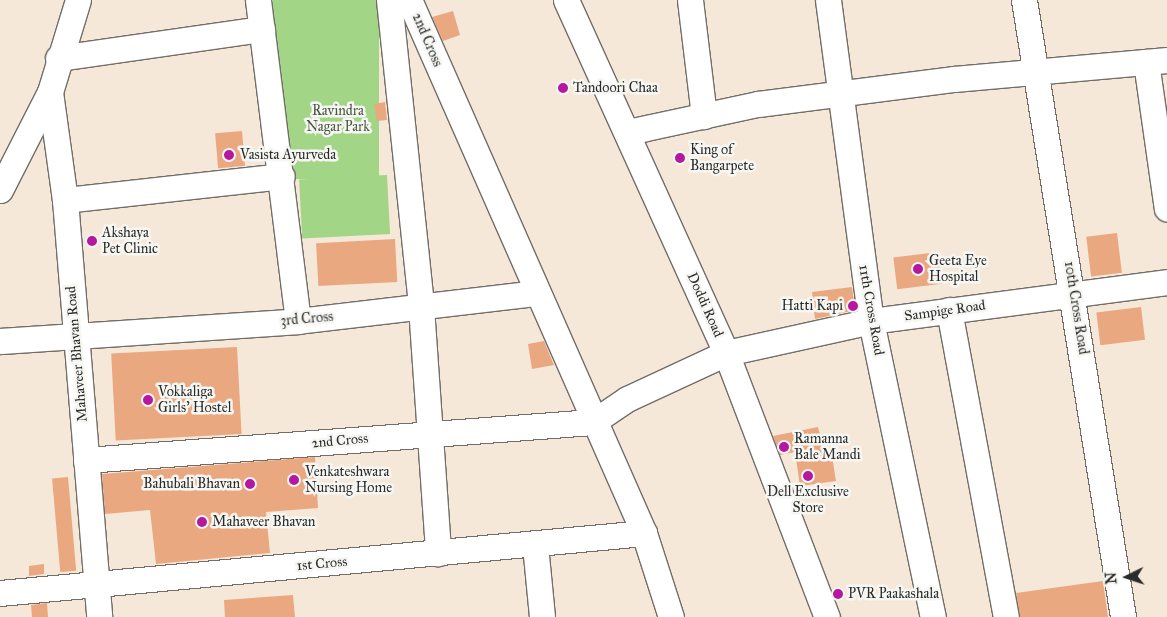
<!DOCTYPE html>
<html>
<head>
<meta charset="utf-8">
<style>
	body { margin:0 }
	#map { position:relative; width:1167px; height:617px; overflow:hidden; background:#f5e8d8; font-family:"IM FELL Great Primer",serif }
	div>[style] { position:absolute }
	[style*='--x'] { left:calc(var(--x)*1px); top:calc(var(--y)*1px); width:calc(var(--w)*1px); rotate:calc(var(--a)*1deg) }
	.green>* { inset:0; background:#a2d585; transform-origin:0 0 }
	.building>* { inset:0; background:#eaa881; transform-origin:0 0 }
	.roads { filter:drop-shadow(1px 0 #726d68) drop-shadow(-1px 0 #726d68) drop-shadow(0 1px #726d68) drop-shadow(0 -1px #726d68) }
	.minor>* { height:25px; margin:-12.5px; padding:0 12.5px; transform-origin:12.5px; border-radius:12.5px; background:#fff }
	.dots>* { width:14px; height:14px; translate:-50% -50%; box-sizing:border-box; border:2px solid #f6f6f2; border-radius:50% }
	span { translate:-50% -50%; white-space:nowrap; text-align:center; line-height:1.15; -webkit-text-stroke:5px #f6f6f2; paint-order:stroke }
	.street-label { font-size:14px; color:#2b2b2b }
	.poi-label { font-size:14px; color:#2b2b2b }
	.left { translate:0 -50%; text-align:left }
	.right { translate:-100% -50%; text-align:right }
	.park-label { font-size:14px; color:#495642 }
	.north { position:absolute; left:1102px; top:552px; width:50px; height:50px; -webkit-text-stroke:4px #f6f6f2; paint-order:stroke; rotate:266deg; font-size:14px; font-weight:700; line-height:20px; text-align:center; color:#2b2b2b }
	.north::after { content:''; display:block; margin:auto; width:18px; height:22px; background:#2b2b2b; clip-path:polygon(50% 0,100% 100%,50% 72%,0 100%) }
</style>
</head>
<body>
<div id="map">
	<div class="green">
		<div style="left:273px;top:0;width:106px;height:179px"></div>
		<div style="left:387px;top:175px;width:59px;height:88px;rotate:87deg"></div>
	</div>
	<div class="building">
		<div style="clip-path:polygon(453px 11px,460px 35px,443px 41px,432px 17px)"></div>
		<div style="clip-path:polygon(385px 102px,387px 120px,377px 121px,374px 104px)"></div>
		<div style="left:242px;top:131px;width:35px;height:27px;rotate:85deg"></div>
		<div style="left:1117px;top:233px;width:40px;height:31px;rotate:83deg"></div>
		<div style="left:395px;top:239px;width:43px;height:79px;rotate:87deg"></div>
		<div style="left:938px;top:252px;width:32px;height:45px;rotate:83deg"></div>
		<div style="clip-path:polygon(852px 287px,855px 310px,815px 319px,812px 292px)"></div>
		<div style="left:1141px;top:307px;width:33px;height:45px;rotate:83deg"></div>
		<div style="clip-path:polygon(544px 341px,554px 365px,532px 369px,528px 344px)"></div>
		<div style="left:237px;top:347px;width:87px;height:126px;rotate:87deg"></div>
		<div style="clip-path:polygon(818px 427px,824px 450px,831px 449px,836px 481px,800px 486px,795px 452px,780px 455px,773px 436px)"></div>
		<div style="clip-path:polygon(315px 457px,318px 508px,266px 512px,270px 553px,156px 564px,150px 510px,105px 514px,102px 474px)"></div>
		<div style="left:68px;top:477px;width:94px;height:16px;rotate:85deg"></div>
		<div style="clip-path:polygon(44px 564px,44px 574px,29px 576px,29px 566px)"></div>
		<div style="clip-path:polygon(1103px 581px,1108px 617px,1020px 617px,1016px 593px)"></div>
		<div style="clip-path:polygon(293px 595px,295px 617px,225px 617px,224px 600px)"></div>
		<div style="clip-path:polygon(47px 603px,48px 617px,32px 617px,31px 605px)"></div>
	</div>
	<div class="roads">
		<div class="minor">
			<div style="--x:258;--y:0;--w:323;--a:82.9"></div>
			<div style="--x:389;--y:0;--w:309;--a:84"></div>
			<div style="--x:421;--y:307;--w:247;--a:86"></div>
			<div style="--x:394;--y:0;--w:17;--a:13"></div>
			<div style="--x:411;--y:4;--w:578;--a:66.23"></div>
			<div style="--x:644;--y:533;--w:88;--a:72.2"></div>
			<div style="--x:566;--y:0;--w:388;--a:65.6"></div>
			<div style="--x:726;--y:353;--w:283;--a:69.1"></div>
			<div style="--x:690;--y:0;--w:117;--a:83.1"></div>
			<div style="--x:828;--y:0;--w:324;--a:82.4"></div>
			<div style="--x:871;--y:321;--w:302;--a:78.2"></div>
			<div style="--x:1024;--y:0;--w:625;--a:80.88"></div>
			<div style="--x:58;--y:58;--w:206;--a:-8.1"></div>
			<div style="--x:1146;--y:62;--w:148;--a:81.9"></div>
			<div style="--x:50;--y:92;--w:109;--a:82.1"></div>
			<div style="--x:65;--y:200;--w:418;--a:85.3"></div>
			<div style="--x:628;--y:132;--w:133;--a:-12.2"></div>
			<div style="--x:758;--y:104;--w:198;--a:-7.3"></div>
			<div style="--x:954;--y:79;--w:214;--a:-5.1"></div>
			<div style="--x:0;--y:190;--w:110;--a:-63"></div>
			<div style="--x:50;--y:92;--w:96;--a:-73.1"></div>
			<div style="--x:65;--y:200;--w:218;--a:-6.3"></div>
			<div style="--x:949;--y:310;--w:312;--a:79.5"></div>
			<div style="--x:0;--y:341;--w:299;--a:-3.8"></div>
			<div style="--x:298;--y:321;--w:241;--a:-6.7"></div>
			<div style="--x:86;--y:460;--w:508;--a:-4.29"></div>
			<div style="--x:593;--y:422;--w:41;--a:-34.1"></div>
			<div style="--x:627;--y:399;--w:109;--a:-24.9"></div>
			<div style="--x:726;--y:353;--w:148;--a:-12.4"></div>
			<div style="--x:871;--y:321;--w:299;--a:-7.5"></div>
			<div style="--x:535;--y:545;--w:72;--a:84.4"></div>
			<div style="--x:0;--y:593;--w:647;--a:-5.32"></div>
		</div>
	</div>
	<div class="dots">
		<div style="left:563px;top:88px;background:#b5179e"></div>
		<div style="left:229px;top:155px;background:#b5179e"></div>
		<div style="left:680px;top:158px;background:#b5179e"></div>
		<div style="left:92px;top:241px;background:#b5179e"></div>
		<div style="left:918px;top:269px;background:#b5179e"></div>
		<div style="left:853px;top:306px;background:#b5179e"></div>
		<div style="left:148px;top:400px;background:#b5179e"></div>
		<div style="left:784px;top:447px;background:#b5179e"></div>
		<div style="left:808px;top:476px;background:#b5179e"></div>
		<div style="left:294px;top:480px;background:#b5179e"></div>
		<div style="left:250px;top:484px;background:#b5179e"></div>
		<div style="left:202px;top:522px;background:#b5179e"></div>
		<div style="left:838px;top:594px;background:#b5179e"></div>
	</div>
	<div class="street-label">
		<span style="left:427px;top:40px;rotate:67deg">2nd Cross</span>
		<span style="left:705px;top:305px;rotate:66deg">Doddi Road</span>
		<span style="left:1076px;top:308px;rotate:81deg">10th Cross Road</span>
		<span style="left:871px;top:310px;rotate:80deg">11th Cross Road</span>
		<span style="left:945px;top:311px;rotate:-8deg">Sampige Road</span>
		<span style="left:307px;top:319px;rotate:-5deg">3rd Cross</span>
		<span style="left:77px;top:354px;rotate:-95deg">Mahaveer Bhavan Road</span>
		<span style="left:340px;top:441px;rotate:-5deg">2nd Cross</span>
		<span style="left:322px;top:564px;rotate:-5deg">1st Cross</span>
	</div>
	<div class="poi-label">
		<span class="left" style="left:573px;top:88px">Tandoori Chaa</span>
		<span class="left" style="left:690px;top:158px">King of<br>Bangarpete</span>
		<span class="left" style="left:240px;top:155px">Vasista Ayurveda</span>
		<span class="left" style="left:102px;top:241px">Akshaya<br>Pet Clinic</span>
		<span class="left" style="left:929px;top:269px">Geeta Eye<br>Hospital</span>
		<span class="right" style="left:843px;top:306px">Hatti Kapi</span>
		<span class="left" style="left:158px;top:400px">Vokkaliga<br>Girls' Hostel</span>
		<span class="left" style="left:794px;top:447px">Ramanna<br>Bale Mandi</span>
		<span class="left" style="left:305px;top:480px">Venkateshwara<br>Nursing Home</span>
		<span class="right" style="left:240px;top:484px">Bahubali Bhavan</span>
		<span style="left:808px;top:500px">Dell Exclusive<br>Store</span>
		<span class="left" style="left:212px;top:522px">Mahaveer Bhavan</span>
		<span class="left" style="left:848px;top:594px">PVR Paakashala</span>
	</div>
	<div class="park-label">
		<span style="left:338px;top:119px">Ravindra<br>Nagar Park</span>
	</div>
	<div class="north">N</div>
</div>
</body>
</html>
